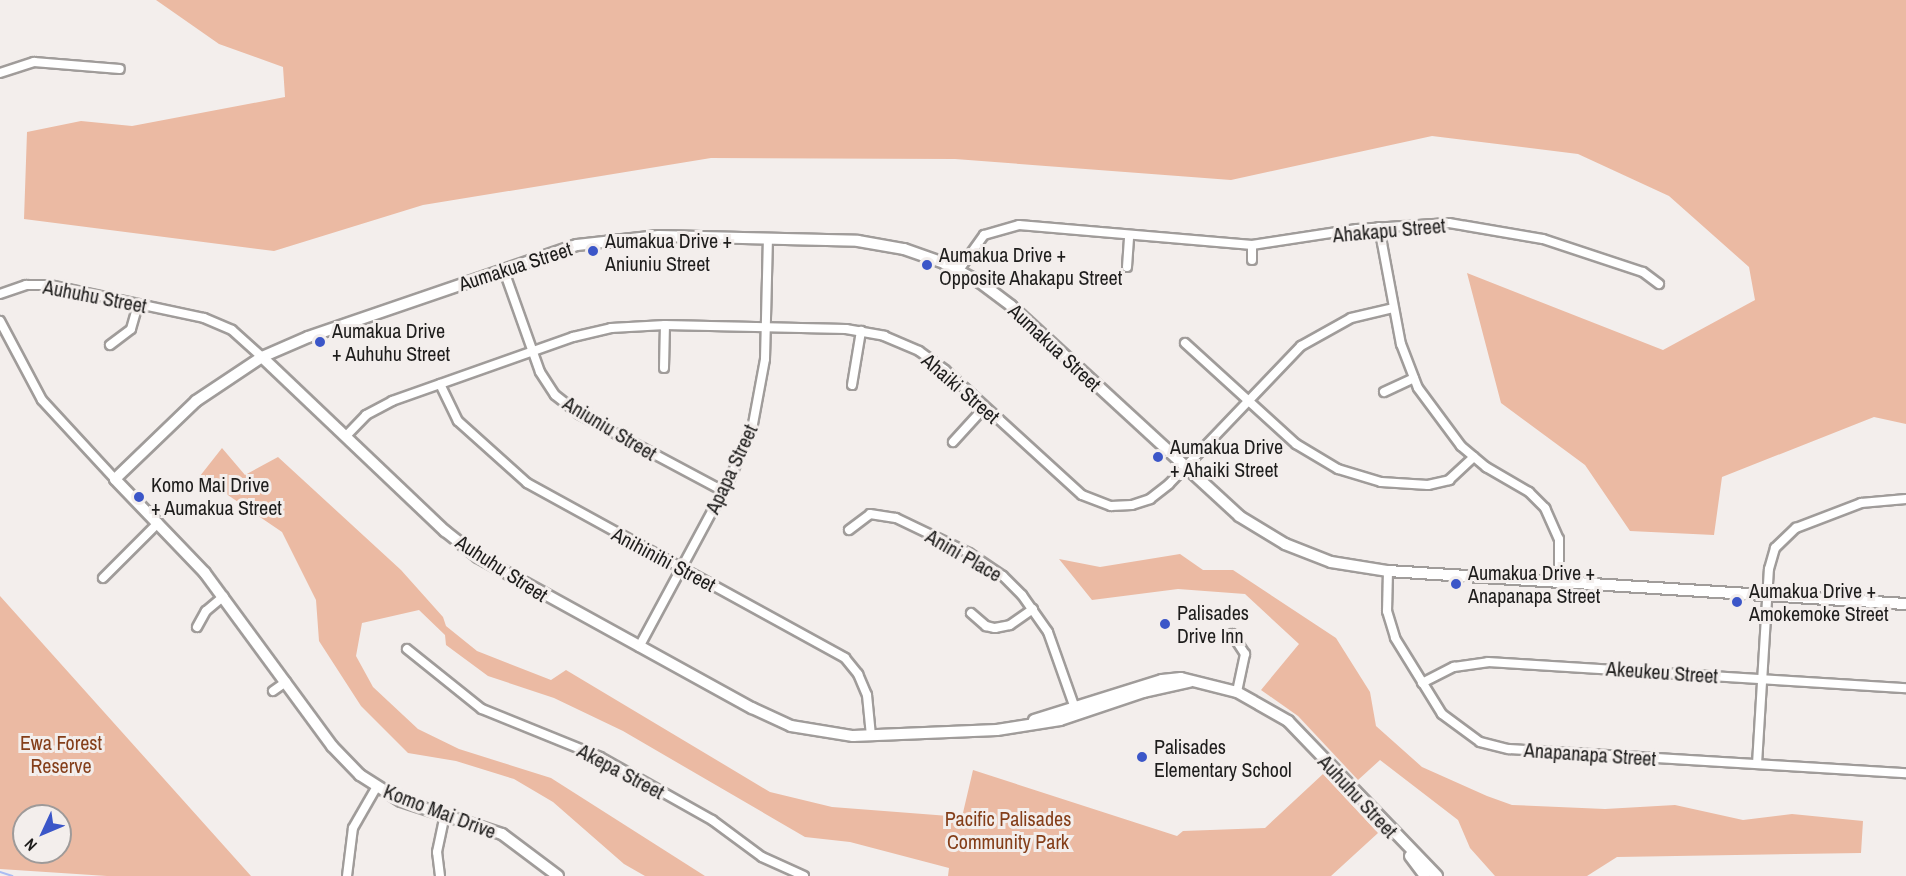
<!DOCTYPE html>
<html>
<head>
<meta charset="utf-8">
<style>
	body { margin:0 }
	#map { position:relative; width:1906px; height:876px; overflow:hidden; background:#f3eeec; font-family:"Archivo Narrow",sans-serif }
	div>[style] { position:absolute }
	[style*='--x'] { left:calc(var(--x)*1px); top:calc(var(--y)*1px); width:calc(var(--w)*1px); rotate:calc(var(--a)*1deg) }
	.green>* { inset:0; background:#ebbaa3 }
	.stream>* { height:2px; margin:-1px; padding:0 1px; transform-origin:1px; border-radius:1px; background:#aabdf2 }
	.roads { filter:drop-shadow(2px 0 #a09c9a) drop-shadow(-2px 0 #a09c9a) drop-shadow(0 2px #a09c9a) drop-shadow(0 -2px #a09c9a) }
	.minor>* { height:8px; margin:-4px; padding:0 4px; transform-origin:4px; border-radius:4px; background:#fff }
	.tertiary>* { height:10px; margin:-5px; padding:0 5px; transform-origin:5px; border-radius:5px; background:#fff }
	.dots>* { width:16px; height:16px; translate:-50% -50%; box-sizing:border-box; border:3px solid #f3eeec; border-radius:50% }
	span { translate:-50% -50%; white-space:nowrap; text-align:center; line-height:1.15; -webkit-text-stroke:6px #f3eeec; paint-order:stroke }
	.street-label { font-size:20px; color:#1e1d1c }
	.poi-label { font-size:20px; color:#1e1d1c }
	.left { translate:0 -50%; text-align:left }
	.park-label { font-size:20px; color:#843e19 }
	.north { position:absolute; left:12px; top:804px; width:60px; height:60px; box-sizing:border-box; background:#f3eeec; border:2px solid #9e9a99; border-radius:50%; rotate:226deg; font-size:16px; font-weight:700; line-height:24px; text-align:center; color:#1e1d1c }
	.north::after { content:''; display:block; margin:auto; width:21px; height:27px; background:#3b56c8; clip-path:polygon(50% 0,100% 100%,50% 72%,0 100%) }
</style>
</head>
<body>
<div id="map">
	<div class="green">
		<div style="clip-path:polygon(156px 0,1906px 0,1906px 424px,1874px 417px,1722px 477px,1714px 535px,1630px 531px,1585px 465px,1501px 403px,1467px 273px,1663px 350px,1755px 300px,1749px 267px,1669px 196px,1578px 154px,1432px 136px,1231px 180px,955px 159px,711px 158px,423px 205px,274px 251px,24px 219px,27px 132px,81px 121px,132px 126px,285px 97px,283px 67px,219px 44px)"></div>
		<div style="clip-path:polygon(222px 448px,245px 475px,278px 457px,401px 570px,443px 617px,446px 626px,477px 651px,551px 680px,566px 670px,770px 792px,832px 807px,962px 817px,973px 770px,1177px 836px,1183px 831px,1265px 828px,1323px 774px,1378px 833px,1331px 876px,948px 876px,949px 868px,850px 842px,805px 837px,623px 731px,554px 698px,488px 676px,446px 645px,445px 635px,419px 610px,362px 623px,356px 656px,373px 687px,418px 729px,459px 749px,551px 778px,705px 876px,645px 876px,624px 864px,553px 802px,514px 779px,456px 761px,408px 753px,361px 706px,319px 641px,316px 600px,282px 532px,200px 476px)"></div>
		<div style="clip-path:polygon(1180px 554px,1203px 570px,1233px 570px,1336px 638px,1370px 692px,1376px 726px,1422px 767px,1487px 796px,1512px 805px,1605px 809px,1675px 805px,1743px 820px,1792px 814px,1863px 821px,1861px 853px,1617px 857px,1587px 876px,1495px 876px,1470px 848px,1458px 820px,1380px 760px,1358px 780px,1298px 716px,1261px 690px,1299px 644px,1245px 594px,1178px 589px,1092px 600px,1059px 559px,1100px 567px)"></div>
		<div style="clip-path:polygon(evenodd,0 596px,251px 876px,107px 876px,0 869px,0 596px,24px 816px,60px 816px,60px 852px,24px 852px,24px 816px)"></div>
	</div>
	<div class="stream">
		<div style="--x:0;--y:872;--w:13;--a:18"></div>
	</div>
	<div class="roads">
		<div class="minor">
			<div style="--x:0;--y:73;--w:36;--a:-18"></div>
			<div style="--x:34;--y:62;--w:86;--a:4.7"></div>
			<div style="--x:1379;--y:227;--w:119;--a:79.4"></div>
			<div style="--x:1401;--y:344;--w:47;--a:68.9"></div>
			<div style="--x:1418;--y:388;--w:72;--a:53.4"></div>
			<div style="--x:1461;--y:446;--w:33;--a:40"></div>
			<div style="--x:1486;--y:467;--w:50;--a:30.2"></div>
			<div style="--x:1529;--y:492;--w:23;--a:45"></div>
			<div style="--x:1545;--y:508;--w:34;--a:66"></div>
			<div style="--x:1559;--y:539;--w:43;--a:90"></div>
			<div style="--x:1252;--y:260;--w:15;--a:-90"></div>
			<div style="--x:1127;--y:267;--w:32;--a:-86"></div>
			<div style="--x:503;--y:268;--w:110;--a:70.4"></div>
			<div style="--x:540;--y:372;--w:27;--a:57"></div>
			<div style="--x:555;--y:395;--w:31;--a:38"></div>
			<div style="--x:579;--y:414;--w:163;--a:28.1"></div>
			<div style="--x:959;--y:270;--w:43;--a:-54.5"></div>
			<div style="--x:984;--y:235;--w:36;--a:-16"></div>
			<div style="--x:1019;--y:225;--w:234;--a:4.9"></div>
			<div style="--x:1252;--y:245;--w:106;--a:-8.7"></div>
			<div style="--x:1357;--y:229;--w:92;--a:-3.7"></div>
			<div style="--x:1449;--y:223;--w:95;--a:9.7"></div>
			<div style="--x:1543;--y:239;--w:105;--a:18.3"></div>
			<div style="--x:1643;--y:272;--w:20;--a:37"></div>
			<div style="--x:0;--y:294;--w:28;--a:-19"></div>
			<div style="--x:26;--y:285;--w:23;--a:0"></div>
			<div style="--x:49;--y:285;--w:158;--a:12"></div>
			<div style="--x:204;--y:318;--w:30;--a:23"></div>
			<div style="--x:232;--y:330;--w:40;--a:42"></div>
			<div style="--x:0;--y:321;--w:89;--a:62"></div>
			<div style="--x:42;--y:400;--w:108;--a:47.3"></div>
			<div style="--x:1185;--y:343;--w:150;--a:42.3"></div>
			<div style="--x:1296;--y:444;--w:49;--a:30.8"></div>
			<div style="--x:1338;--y:469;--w:45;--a:16.8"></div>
			<div style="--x:1381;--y:482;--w:47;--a:3.7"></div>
			<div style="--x:1428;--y:485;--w:22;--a:-13"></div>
			<div style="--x:1449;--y:480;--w:34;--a:-43"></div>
			<div style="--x:110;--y:345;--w:26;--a:-37"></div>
			<div style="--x:131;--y:329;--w:26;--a:-74"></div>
			<div style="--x:664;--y:368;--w:43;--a:-88.7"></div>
			<div style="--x:440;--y:384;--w:41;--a:64.1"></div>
			<div style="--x:458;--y:421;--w:93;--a:41.9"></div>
			<div style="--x:527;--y:483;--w:363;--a:28.8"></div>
			<div style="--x:845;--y:658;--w:21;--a:51"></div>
			<div style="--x:858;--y:674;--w:23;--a:67"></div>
			<div style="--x:867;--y:695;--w:41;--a:84.4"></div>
			<div style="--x:852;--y:385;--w:55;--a:-80.5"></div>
			<div style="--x:1384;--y:392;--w:33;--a:-25"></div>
			<div style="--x:346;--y:436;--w:29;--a:-46"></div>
			<div style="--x:366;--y:415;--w:30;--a:-28"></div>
			<div style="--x:392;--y:401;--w:192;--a:-19.5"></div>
			<div style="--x:573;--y:337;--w:39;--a:-13"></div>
			<div style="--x:611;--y:328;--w:54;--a:-3.2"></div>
			<div style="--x:665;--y:325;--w:181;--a:1.3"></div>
			<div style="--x:846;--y:329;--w:39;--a:10"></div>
			<div style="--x:884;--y:336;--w:38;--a:23"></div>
			<div style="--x:919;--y:351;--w:32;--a:36"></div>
			<div style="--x:945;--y:370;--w:185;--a:42.4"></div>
			<div style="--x:1082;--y:495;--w:31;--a:21"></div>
			<div style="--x:1111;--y:506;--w:21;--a:-3"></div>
			<div style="--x:1132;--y:505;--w:19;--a:-18"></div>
			<div style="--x:1150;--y:499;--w:24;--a:-38"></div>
			<div style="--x:1169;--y:484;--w:191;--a:-46.3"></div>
			<div style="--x:1301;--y:346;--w:57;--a:-29.2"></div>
			<div style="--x:1351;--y:318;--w:43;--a:-13.4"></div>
			<div style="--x:953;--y:442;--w:47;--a:-47.6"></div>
			<div style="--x:849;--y:530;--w:26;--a:-37"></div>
			<div style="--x:870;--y:514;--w:26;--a:9"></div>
			<div style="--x:896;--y:518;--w:81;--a:25.6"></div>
			<div style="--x:969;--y:553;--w:41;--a:34.1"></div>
			<div style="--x:1003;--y:576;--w:27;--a:45"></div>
			<div style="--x:1022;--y:595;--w:45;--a:54.9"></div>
			<div style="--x:1048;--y:632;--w:84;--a:70.5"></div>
			<div style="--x:1388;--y:571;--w:40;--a:91.4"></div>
			<div style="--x:1387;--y:611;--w:28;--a:73"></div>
			<div style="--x:1395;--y:638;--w:89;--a:58.3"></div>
			<div style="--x:1442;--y:714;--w:47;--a:36.4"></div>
			<div style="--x:1480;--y:742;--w:30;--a:14"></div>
			<div style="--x:1509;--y:749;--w:398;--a:3.5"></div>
			<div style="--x:103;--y:578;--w:78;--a:-45"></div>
			<div style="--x:971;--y:613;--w:20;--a:41"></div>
			<div style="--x:986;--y:626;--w:9;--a:13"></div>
			<div style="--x:995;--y:628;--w:15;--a:-11"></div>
			<div style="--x:1010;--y:625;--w:28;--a:-35"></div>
			<div style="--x:197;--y:627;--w:18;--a:-61"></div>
			<div style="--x:206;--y:611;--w:23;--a:-40"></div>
			<div style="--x:1232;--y:634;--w:24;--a:57"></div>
			<div style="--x:1245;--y:654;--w:39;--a:102"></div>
			<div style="--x:639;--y:647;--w:196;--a:-61.7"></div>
			<div style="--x:732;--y:474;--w:54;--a:-67.2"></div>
			<div style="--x:753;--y:424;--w:66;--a:-79.5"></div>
			<div style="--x:765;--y:359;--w:120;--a:-88.6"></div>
			<div style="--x:407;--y:649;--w:96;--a:38.7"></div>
			<div style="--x:482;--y:709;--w:127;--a:22.1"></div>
			<div style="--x:600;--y:757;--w:129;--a:29.4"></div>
			<div style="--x:712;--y:820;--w:62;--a:36.5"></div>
			<div style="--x:762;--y:857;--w:46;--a:24.3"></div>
			<div style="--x:1422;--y:683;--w:36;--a:-27"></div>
			<div style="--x:1454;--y:667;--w:34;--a:-8"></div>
			<div style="--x:1488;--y:662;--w:419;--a:3.6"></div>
			<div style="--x:273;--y:691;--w:16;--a:-35"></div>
			<div style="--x:1757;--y:764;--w:195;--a:-86.5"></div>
			<div style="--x:1769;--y:569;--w:22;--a:-74"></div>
			<div style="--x:1775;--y:548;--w:29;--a:-44"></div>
			<div style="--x:1796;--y:528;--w:70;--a:-21"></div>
			<div style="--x:1861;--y:503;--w:45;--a:-5.1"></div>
			<div style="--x:347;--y:876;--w:48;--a:-82.9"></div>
			<div style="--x:353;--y:828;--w:46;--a:-60.1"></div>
			<div style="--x:440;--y:876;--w:24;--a:-97"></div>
			<div style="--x:437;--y:852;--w:38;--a:-78"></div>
		</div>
		<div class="tertiary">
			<div style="--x:262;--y:357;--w:253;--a:43.6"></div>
			<div style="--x:445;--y:531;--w:42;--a:38.2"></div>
			<div style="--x:478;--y:557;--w:313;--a:28.9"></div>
			<div style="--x:752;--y:708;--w:43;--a:24.8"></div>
			<div style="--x:791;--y:726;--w:63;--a:9.2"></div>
			<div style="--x:853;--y:736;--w:144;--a:-2.4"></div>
			<div style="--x:997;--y:730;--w:64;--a:-9"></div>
			<div style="--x:1060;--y:720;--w:88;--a:-18.6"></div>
			<div style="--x:1143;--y:692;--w:47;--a:-12.3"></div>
			<div style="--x:1034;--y:720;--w:134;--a:-17.4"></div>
			<div style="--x:1162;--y:680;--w:19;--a:-6"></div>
			<div style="--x:1181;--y:678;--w:58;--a:14"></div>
			<div style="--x:1237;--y:692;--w:59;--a:29.6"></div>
			<div style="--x:1288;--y:721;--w:215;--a:46.1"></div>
			<div style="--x:1410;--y:856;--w:25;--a:53"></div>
			<div style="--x:558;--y:876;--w:70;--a:-143.1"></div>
			<div style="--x:502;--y:834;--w:106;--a:-161.9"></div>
			<div style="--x:401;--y:801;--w:49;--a:-147.6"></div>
			<div style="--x:360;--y:775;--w:40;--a:-134"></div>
			<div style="--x:332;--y:746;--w:215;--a:-126.3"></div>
			<div style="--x:205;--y:573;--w:130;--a:-133.8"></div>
			<div style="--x:115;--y:479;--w:112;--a:-43.9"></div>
			<div style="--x:196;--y:401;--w:79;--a:-33.7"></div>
			<div style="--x:262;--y:357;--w:50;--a:-23.5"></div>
			<div style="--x:308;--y:337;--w:284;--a:-18.9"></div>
			<div style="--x:577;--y:245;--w:82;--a:-6.3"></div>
			<div style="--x:659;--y:236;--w:199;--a:1.4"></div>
			<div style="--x:858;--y:241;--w:47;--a:9.9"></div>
			<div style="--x:904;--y:249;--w:42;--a:19.3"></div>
			<div style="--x:944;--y:263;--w:42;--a:28.4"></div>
			<div style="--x:981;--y:283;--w:38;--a:37"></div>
			<div style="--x:1011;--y:306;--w:310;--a:42.6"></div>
			<div style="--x:1239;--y:516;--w:54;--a:31.3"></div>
			<div style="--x:1285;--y:544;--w:49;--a:21.4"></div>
			<div style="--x:1331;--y:562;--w:58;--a:9"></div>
			<div style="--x:1388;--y:571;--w:519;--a:3.65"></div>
		</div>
	</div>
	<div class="dots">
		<div style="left:593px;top:251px;background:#3b56c8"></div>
		<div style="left:927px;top:265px;background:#3b56c8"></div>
		<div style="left:320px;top:342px;background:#3b56c8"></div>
		<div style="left:1158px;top:457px;background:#3b56c8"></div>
		<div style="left:139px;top:497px;background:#3b56c8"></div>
		<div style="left:1456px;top:584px;background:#3b56c8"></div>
		<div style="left:1737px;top:602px;background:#3b56c8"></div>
		<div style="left:1165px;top:624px;background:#3b56c8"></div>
		<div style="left:1142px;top:757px;background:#3b56c8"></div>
	</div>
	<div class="street-label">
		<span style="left:1389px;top:230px;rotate:-5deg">Ahakapu Street</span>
		<span style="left:515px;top:266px;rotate:-18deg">Aumakua Street</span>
		<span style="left:95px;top:296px;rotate:11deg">Auhuhu Street</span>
		<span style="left:1055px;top:347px;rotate:43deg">Aumakua Street</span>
		<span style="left:961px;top:388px;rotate:41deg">Ahaiki Street</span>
		<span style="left:610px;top:428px;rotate:31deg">Aniuniu Street</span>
		<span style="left:731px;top:469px;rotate:-65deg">Apapa Street</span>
		<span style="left:964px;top:555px;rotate:30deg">Anini Place</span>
		<span style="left:664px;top:559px;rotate:28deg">Anihinihi Street</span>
		<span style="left:502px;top:568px;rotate:33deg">Auhuhu Street</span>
		<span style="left:1662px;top:672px;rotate:4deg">Akeukeu Street</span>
		<span style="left:1590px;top:754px;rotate:4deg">Anapanapa Street</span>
		<span style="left:621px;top:771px;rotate:28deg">Akepa Street</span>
		<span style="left:1358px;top:796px;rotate:47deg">Auhuhu Street</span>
		<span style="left:440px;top:811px;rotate:21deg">Komo Mai Drive</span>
	</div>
	<div class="poi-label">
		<span class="left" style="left:605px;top:252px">Aumakua Drive +<br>Aniuniu Street</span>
		<span class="left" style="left:939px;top:266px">Aumakua Drive +<br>Opposite Ahakapu Street</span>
		<span class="left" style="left:332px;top:342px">Aumakua Drive<br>+ Auhuhu Street</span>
		<span class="left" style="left:1170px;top:458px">Aumakua Drive<br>+ Ahaiki Street</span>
		<span class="left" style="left:151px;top:496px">Komo Mai Drive<br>+ Aumakua Street</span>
		<span class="left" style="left:1468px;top:584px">Aumakua Drive +<br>Anapanapa Street</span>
		<span class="left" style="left:1749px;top:602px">Aumakua Drive +<br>Amokemoke Street</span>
		<span class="left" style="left:1177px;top:624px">Palisades<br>Drive Inn</span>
		<span class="left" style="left:1154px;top:758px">Palisades<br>Elementary School</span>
	</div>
	<div class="park-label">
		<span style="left:61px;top:754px">Ewa Forest<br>Reserve</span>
		<span style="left:1008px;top:830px">Pacific Palisades<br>Community Park</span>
	</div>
	<div class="north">N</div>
</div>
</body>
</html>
